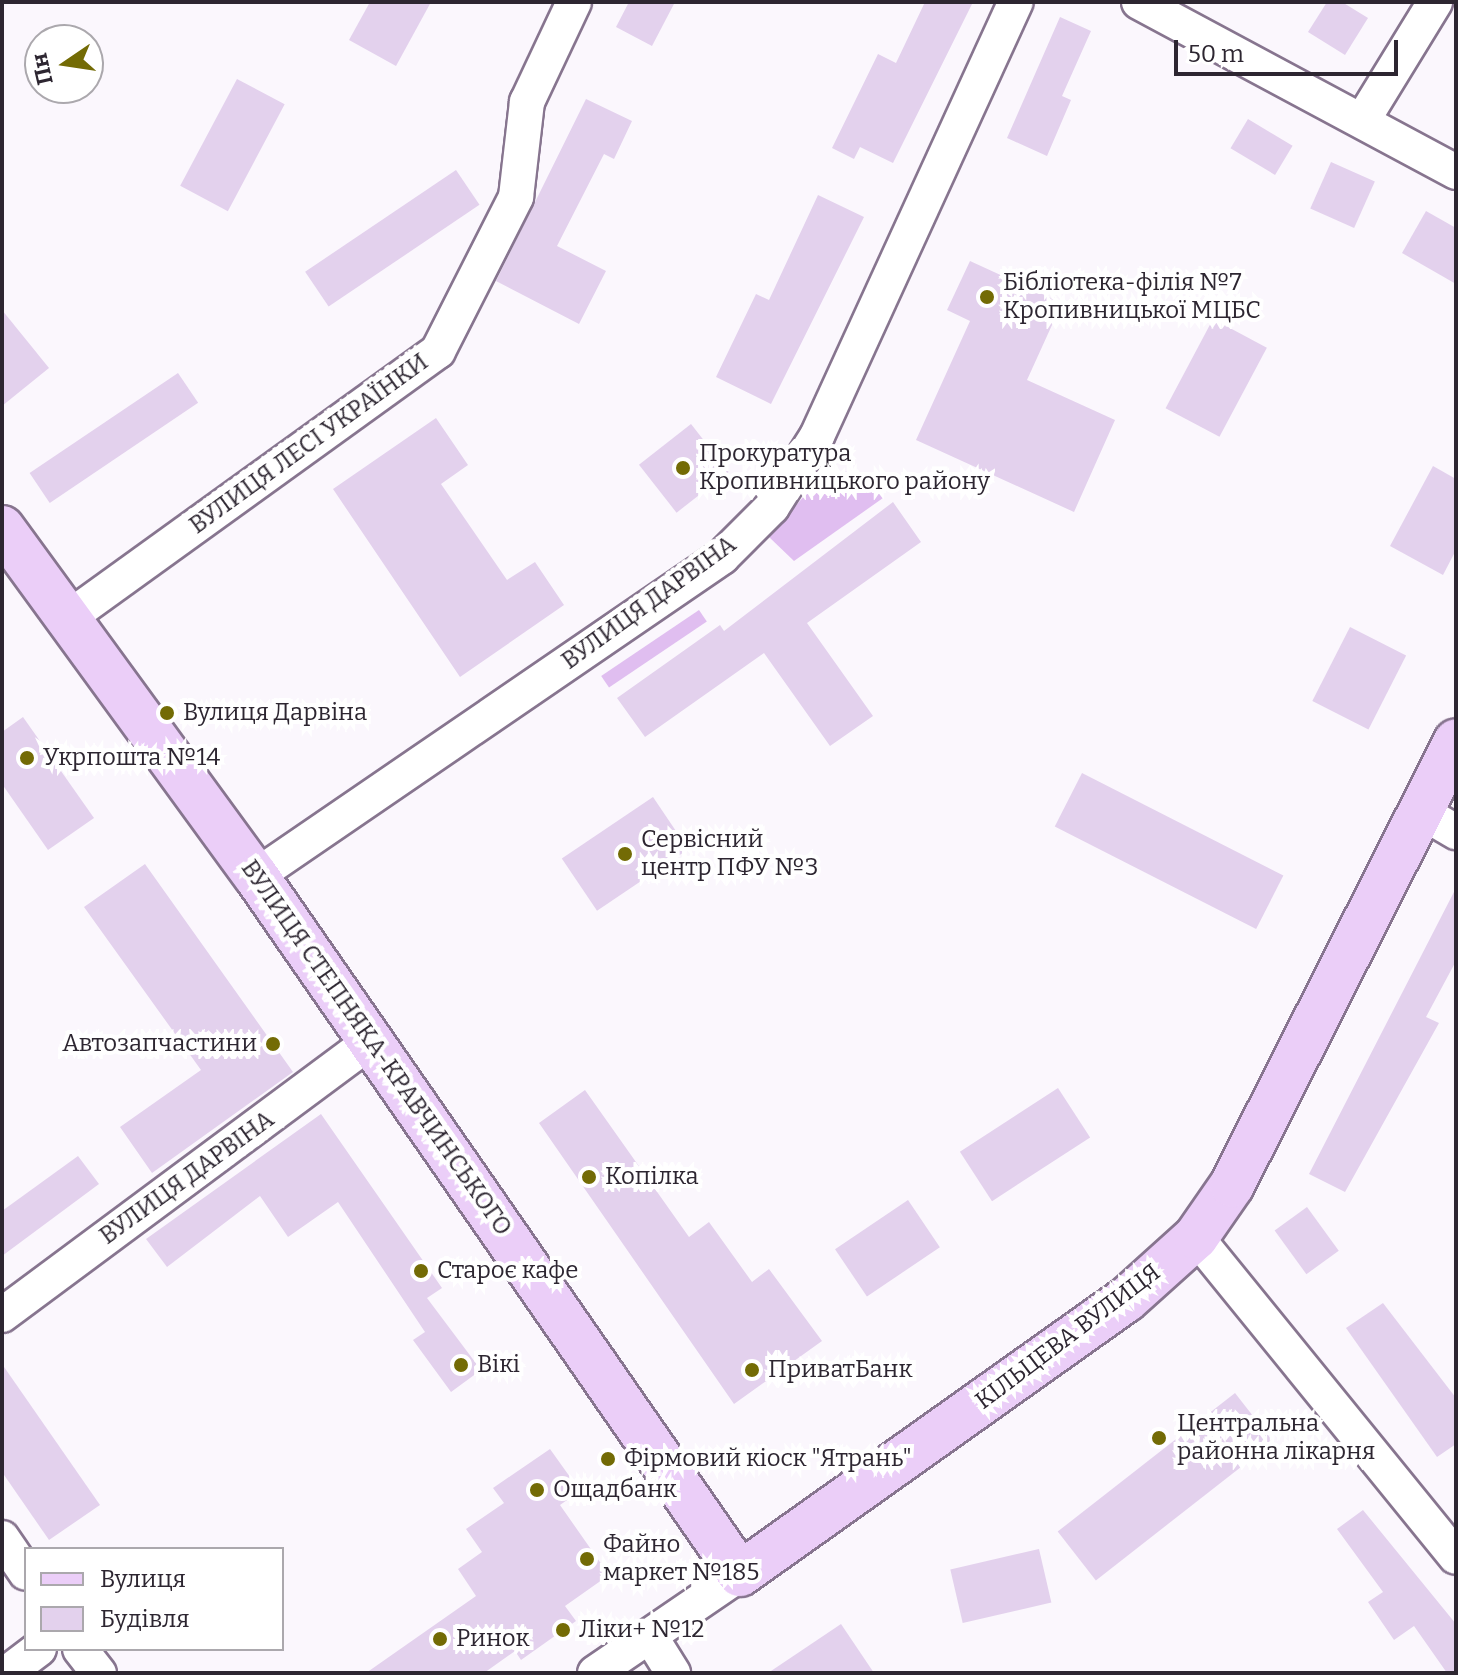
<!DOCTYPE html>
<html>
<head>
<meta charset="utf-8">
<style>
	body { margin:0 }
	#map { position:relative; width:1458px; height:1675px; overflow:hidden; background:#fbf7fd; font-family:Bitter,serif }
	div>[style] { position:absolute }
	[style*='--x'] { left:calc(var(--x)*1px); top:calc(var(--y)*1px); width:calc(var(--w)*1px); rotate:calc(var(--a)*1deg) }
	.green>* { inset:0; background:#e0bef0; transform-origin:0 0 }
	.building>* { inset:0; background:#e3d1ed; transform-origin:0 0 }
	.roads { filter:drop-shadow(2px 0 #87758f) drop-shadow(-2px 0 #87758f) drop-shadow(0 2px #87758f) drop-shadow(0 -2px #87758f) }
	.minor>* { height:34px; margin:-17px; padding:0 17px; transform-origin:17px; border-radius:17px; background:#fff }
	.major>* { height:44px; margin:-22px; padding:0 22px; transform-origin:22px; border-radius:22px; background:#ebcef8 }
	.dots>* { width:22px; height:22px; translate:-50% -50%; box-sizing:border-box; border:4px solid #fff; border-radius:50% }
	span { translate:-50% -50%; white-space:nowrap; text-align:center; line-height:1.15; -webkit-text-stroke:8px #fff; paint-order:stroke }
	.poi-label { font-size:24px; color:#2d2631 }
	.left { translate:0 -50%; text-align:left }
	.right { translate:-100% -50%; text-align:right }
	.street-label { font-size:24px; color:#2d2631 }
	.frame { position:absolute; inset:0; border:4px solid #2d2631; pointer-events:none }
	.legend { position:absolute; left:24px; top:1547px; width:260px; height:104px; box-sizing:border-box; background:#fff; border:2px solid #aba8ad; margin:0; padding:10px 14px; list-style:none; font-size:24px; color:#2d2631 }
	.legend li { display:flex; align-items:center; gap:16px; height:40px }
	.legend b { width:40px; border:2px solid #aba8ad }
	.north { position:absolute; left:24px; top:24px; width:80px; height:80px; box-sizing:border-box; background:#fff; border:2px solid #aba8ad; border-radius:50%; rotate:257deg; font-size:22px; font-weight:700; line-height:32px; text-align:center; color:#2d2631 }
	.north::after { content:''; display:block; margin:auto; width:28px; height:36px; background:#736b05; clip-path:polygon(50% 0,100% 100%,50% 72%,0 100%) }
	.scale { position:absolute; left:1174px; top:40px; width:224px; height:36px; box-sizing:border-box; border:4px solid #2d2631; border-top:0; padding-left:10px; font-size:24px; line-height:28px; white-space:nowrap; color:#2d2631; -webkit-text-stroke:6px #fff; paint-order:stroke }
</style>
</head>
<body>
<div id="map">
	<div class="green">
		<div style="clip-path:polygon(852px 471px,882px 486px,883px 498px,794px 561px,769px 537px,822px 475px)"></div>
		<div style="left:699px;top:610px;width:14px;height:118px;rotate:56deg"></div>
	</div>
	<div class="building">
		<div style="clip-path:polygon(370px 2px,431px 2px,396px 66px,349px 40px)"></div>
		<div style="clip-path:polygon(629px 2px,675px 2px,652px 46px,616px 27px)"></div>
		<div style="clip-path:polygon(925px 2px,973px 2px,893px 163px,860px 147px,854px 159px,832px 148px,878px 54px,896px 63px)"></div>
		<div style="clip-path:polygon(1327px 2px,1342px 2px,1368px 18px,1345px 55px,1308px 32px)"></div>
		<div style="clip-path:polygon(1060px 17px,1091px 31px,1062px 96px,1071px 100px,1047px 156px,1007px 138px)"></div>
		<div style="left:237px;top:79px;width:54px;height:121px;rotate:28deg"></div>
		<div style="clip-path:polygon(586px 99px,632px 121px,614px 159px,604px 154px,557px 246px,606px 271px,579px 324px,496px 281px)"></div>
		<div style="left:1248px;top:119px;width:52px;height:34px;rotate:31deg"></div>
		<div style="left:1331px;top:162px;width:48px;height:51px;rotate:24deg"></div>
		<div style="left:456px;top:170px;width:42px;height:182px;rotate:56deg"></div>
		<div style="clip-path:polygon(818px 195px,864px 217px,771px 404px,716px 377px,756px 294px,769px 300px)"></div>
		<div style="clip-path:polygon(1426px 211px,1456px 228px,1456px 284px,1402px 253px)"></div>
		<div style="clip-path:polygon(970px 261px,1062px 303px,1027px 380px,1115px 420px,1074px 512px,916px 440px,970px 321px,947px 310px)"></div>
		<div style="clip-path:polygon(2px 310px,49px 368px,2px 406px)"></div>
		<div style="left:1213px;top:319px;width:61px;height:101px;rotate:28deg"></div>
		<div style="left:178px;top:373px;width:36px;height:179px;rotate:56deg"></div>
		<div style="clip-path:polygon(436px 418px,468px 465px,441px 484px,507px 580px,535px 562px,564px 605px,460px 677px,333px 489px)"></div>
		<div style="left:691px;top:424px;width:61px;height:66px;rotate:52deg"></div>
		<div style="clip-path:polygon(1433px 466px,1456px 479px,1456px 550px,1443px 575px,1390px 546px)"></div>
		<div style="clip-path:polygon(893px 502px,921px 542px,807px 623px,873px 716px,830px 746px,764px 653px,645px 737px,617px 698px,720px 625px,724px 631px)"></div>
		<div style="left:1350px;top:627px;width:63px;height:83px;rotate:27deg"></div>
		<div style="clip-path:polygon(23px 717px,94px 818px,48px 850px,2px 784px,2px 732px)"></div>
		<div style="left:1082px;top:773px;width:226px;height:60px;rotate:27deg"></div>
		<div style="left:653px;top:797px;width:63px;height:110px;rotate:56deg"></div>
		<div style="clip-path:polygon(145px 864px,293px 1072px,152px 1173px,120px 1127px,201px 1070px,84px 907px)"></div>
		<div style="clip-path:polygon(1456px 888px,1456px 961px,1426px 1017px,1439px 1023px,1345px 1192px,1309px 1174px)"></div>
		<div style="left:1058px;top:1088px;width:59px;height:117px;rotate:57deg"></div>
		<div style="clip-path:polygon(585px 1090px,689px 1237px,709px 1222px,752px 1282px,769px 1269px,822px 1341px,734px 1404px,539px 1123px)"></div>
		<div style="clip-path:polygon(321px 1114px,442px 1288px,427px 1298px,481px 1370px,451px 1392px,413px 1340px,425px 1332px,338px 1202px,288px 1237px,260px 1196px,167px 1267px,146px 1239px)"></div>
		<div style="clip-path:polygon(78px 1156px,99px 1184px,2px 1256px,2px 1211px)"></div>
		<div style="left:908px;top:1200px;width:57px;height:88px;rotate:56deg"></div>
		<div style="left:1307px;top:1207px;width:54px;height:40px;rotate:54deg"></div>
		<div style="clip-path:polygon(1383px 1303px,1456px 1398px,1456px 1444px,1437px 1457px,1346px 1328px)"></div>
		<div style="clip-path:polygon(2px 1364px,100px 1505px,49px 1540px,2px 1472px)"></div>
		<div style="left:1235px;top:1393px;width:62px;height:225px;rotate:52deg"></div>
		<div style="clip-path:polygon(550px 1449px,580px 1491px,560px 1505px,609px 1575px,565px 1606px,576px 1621px,521px 1660px,515px 1651px,484px 1673px,366px 1673px,476px 1596px,458px 1569px,482px 1552px,466px 1529px,504px 1503px,493px 1488px)"></div>
		<div style="clip-path:polygon(1363px 1510px,1456px 1624px,1456px 1673px,1447px 1673px,1414px 1626px,1394px 1640px,1368px 1602px,1383px 1592px,1337px 1529px)"></div>
		<div style="left:1039px;top:1549px;width:55px;height:91px;rotate:77deg"></div>
		<div style="clip-path:polygon(841px 1624px,874px 1673px,768px 1673px)"></div>
	</div>
	<div class="roads">
		<div class="minor">
			<div style="--x:1139;--y:2;--w:360;--a:28.2"></div>
			<div style="--x:1364;--y:118;--w:136;--a:-58.5"></div>
			<div style="--x:68;--y:618;--w:456;--a:-35.8"></div>
			<div style="--x:438;--y:351;--w:173;--a:-63.1"></div>
			<div style="--x:516;--y:197;--w:96;--a:-83.4"></div>
			<div style="--x:527;--y:102;--w:110;--a:-64.8"></div>
			<div style="--x:1420;--y:811;--w:42;--a:30.3"></div>
			<div style="--x:256;--y:876;--w:565;--a:-34.39"></div>
			<div style="--x:722;--y:557;--w:71;--a:-45"></div>
			<div style="--x:772;--y:507;--w:84;--a:-57.6"></div>
			<div style="--x:817;--y:436;--w:477;--a:-65.4"></div>
			<div style="--x:1196;--y:1237;--w:412;--a:50.9"></div>
			<div style="--x:2;--y:1315;--w:461;--a:-36.6"></div>
			<div style="--x:2;--y:1538;--w:42;--a:55.6"></div>
			<div style="--x:650;--y:1636;--w:44;--a:58.1"></div>
			<div style="--x:80;--y:1649;--w:31;--a:52"></div>
			<div style="--x:7;--y:1673;--w:40;--a:-37"></div>
			<div style="--x:595;--y:1673;--w:176;--a:-34.3"></div>
		</div>
		<div class="major">
			<div style="--x:2;--y:528;--w:431;--a:53.9"></div>
			<div style="--x:256;--y:876;--w:849;--a:55.26"></div>
			<div style="--x:740;--y:1574;--w:473;--a:-35.4"></div>
			<div style="--x:1126;--y:1300;--w:94;--a:-42"></div>
			<div style="--x:1196;--y:1237;--w:63;--a:-55.3"></div>
			<div style="--x:1232;--y:1185;--w:497;--a:-63.2"></div>
		</div>
	</div>
	<div class="dots">
		<div style="left:987px;top:297px;background:#736b05"></div>
		<div style="left:683px;top:468px;background:#736b05"></div>
		<div style="left:167px;top:713px;background:#736b05"></div>
		<div style="left:27px;top:758px;background:#736b05"></div>
		<div style="left:625px;top:854px;background:#736b05"></div>
		<div style="left:273px;top:1044px;background:#736b05"></div>
		<div style="left:589px;top:1177px;background:#736b05"></div>
		<div style="left:421px;top:1271px;background:#736b05"></div>
		<div style="left:461px;top:1365px;background:#736b05"></div>
		<div style="left:752px;top:1370px;background:#736b05"></div>
		<div style="left:1159px;top:1438px;background:#736b05"></div>
		<div style="left:608px;top:1459px;background:#736b05"></div>
		<div style="left:537px;top:1490px;background:#736b05"></div>
		<div style="left:587px;top:1559px;background:#736b05"></div>
		<div style="left:563px;top:1630px;background:#736b05"></div>
		<div style="left:440px;top:1639px;background:#736b05"></div>
	</div>
	<div class="poi-label">
		<span class="left" style="left:1003px;top:297px">Бібліотека-філія №7<br>Кропивницької МЦБС</span>
		<span class="left" style="left:699px;top:468px">Прокуратура<br>Кропивницького району</span>
		<span class="left" style="left:183px;top:713px">Вулиця Дарвіна</span>
		<span class="left" style="left:43px;top:758px">Укрпошта №14</span>
		<span class="left" style="left:641px;top:854px">Сервісний<br>центр ПФУ №3</span>
		<span class="right" style="left:257px;top:1044px">Автозапчастини</span>
		<span class="left" style="left:605px;top:1177px">Копілка</span>
		<span class="left" style="left:437px;top:1271px">Староє кафе</span>
		<span class="left" style="left:477px;top:1365px">Вікі</span>
		<span class="left" style="left:768px;top:1370px">ПриватБанк</span>
		<span class="left" style="left:1177px;top:1438px">Центральна<br>районна лікарня</span>
		<span class="left" style="left:624px;top:1459px">Фірмовий кіоск "Ятрань"</span>
		<span class="left" style="left:553px;top:1490px">Ощадбанк</span>
		<span class="left" style="left:603px;top:1559px">Файно<br>маркет №185</span>
		<span class="left" style="left:579px;top:1630px">Ліки+ №12</span>
		<span class="left" style="left:456px;top:1639px">Ринок</span>
	</div>
	<div class="street-label">
		<span style="left:309px;top:444px;rotate:-36deg">ВУЛИЦЯ ЛЕСІ УКРАЇНКИ</span>
		<span style="left:649px;top:603px;rotate:-36deg">ВУЛИЦЯ ДАРВІНА</span>
		<span style="left:376px;top:1048px;rotate:55deg">ВУЛИЦЯ СТЕПНЯКА-КРАВЧИНСЬКОГО</span>
		<span style="left:187px;top:1178px;rotate:-36deg">ВУЛИЦЯ ДАРВІНА</span>
		<span style="left:1068px;top:1337px;rotate:-37deg">КІЛЬЦЕВА ВУЛИЦЯ</span>
	</div>
	<div class="frame"></div>
	<ul class="legend">
	<li><b style="height:10px;background:#ebcef8"></b>Вулиця</li>
	<li><b style="height:22px;background:#e3d1ed"></b>Будівля</li>
	</ul>
	<div class="north">Пн</div>
	<div class="scale">50 m</div>
</div>
</body>
</html>
